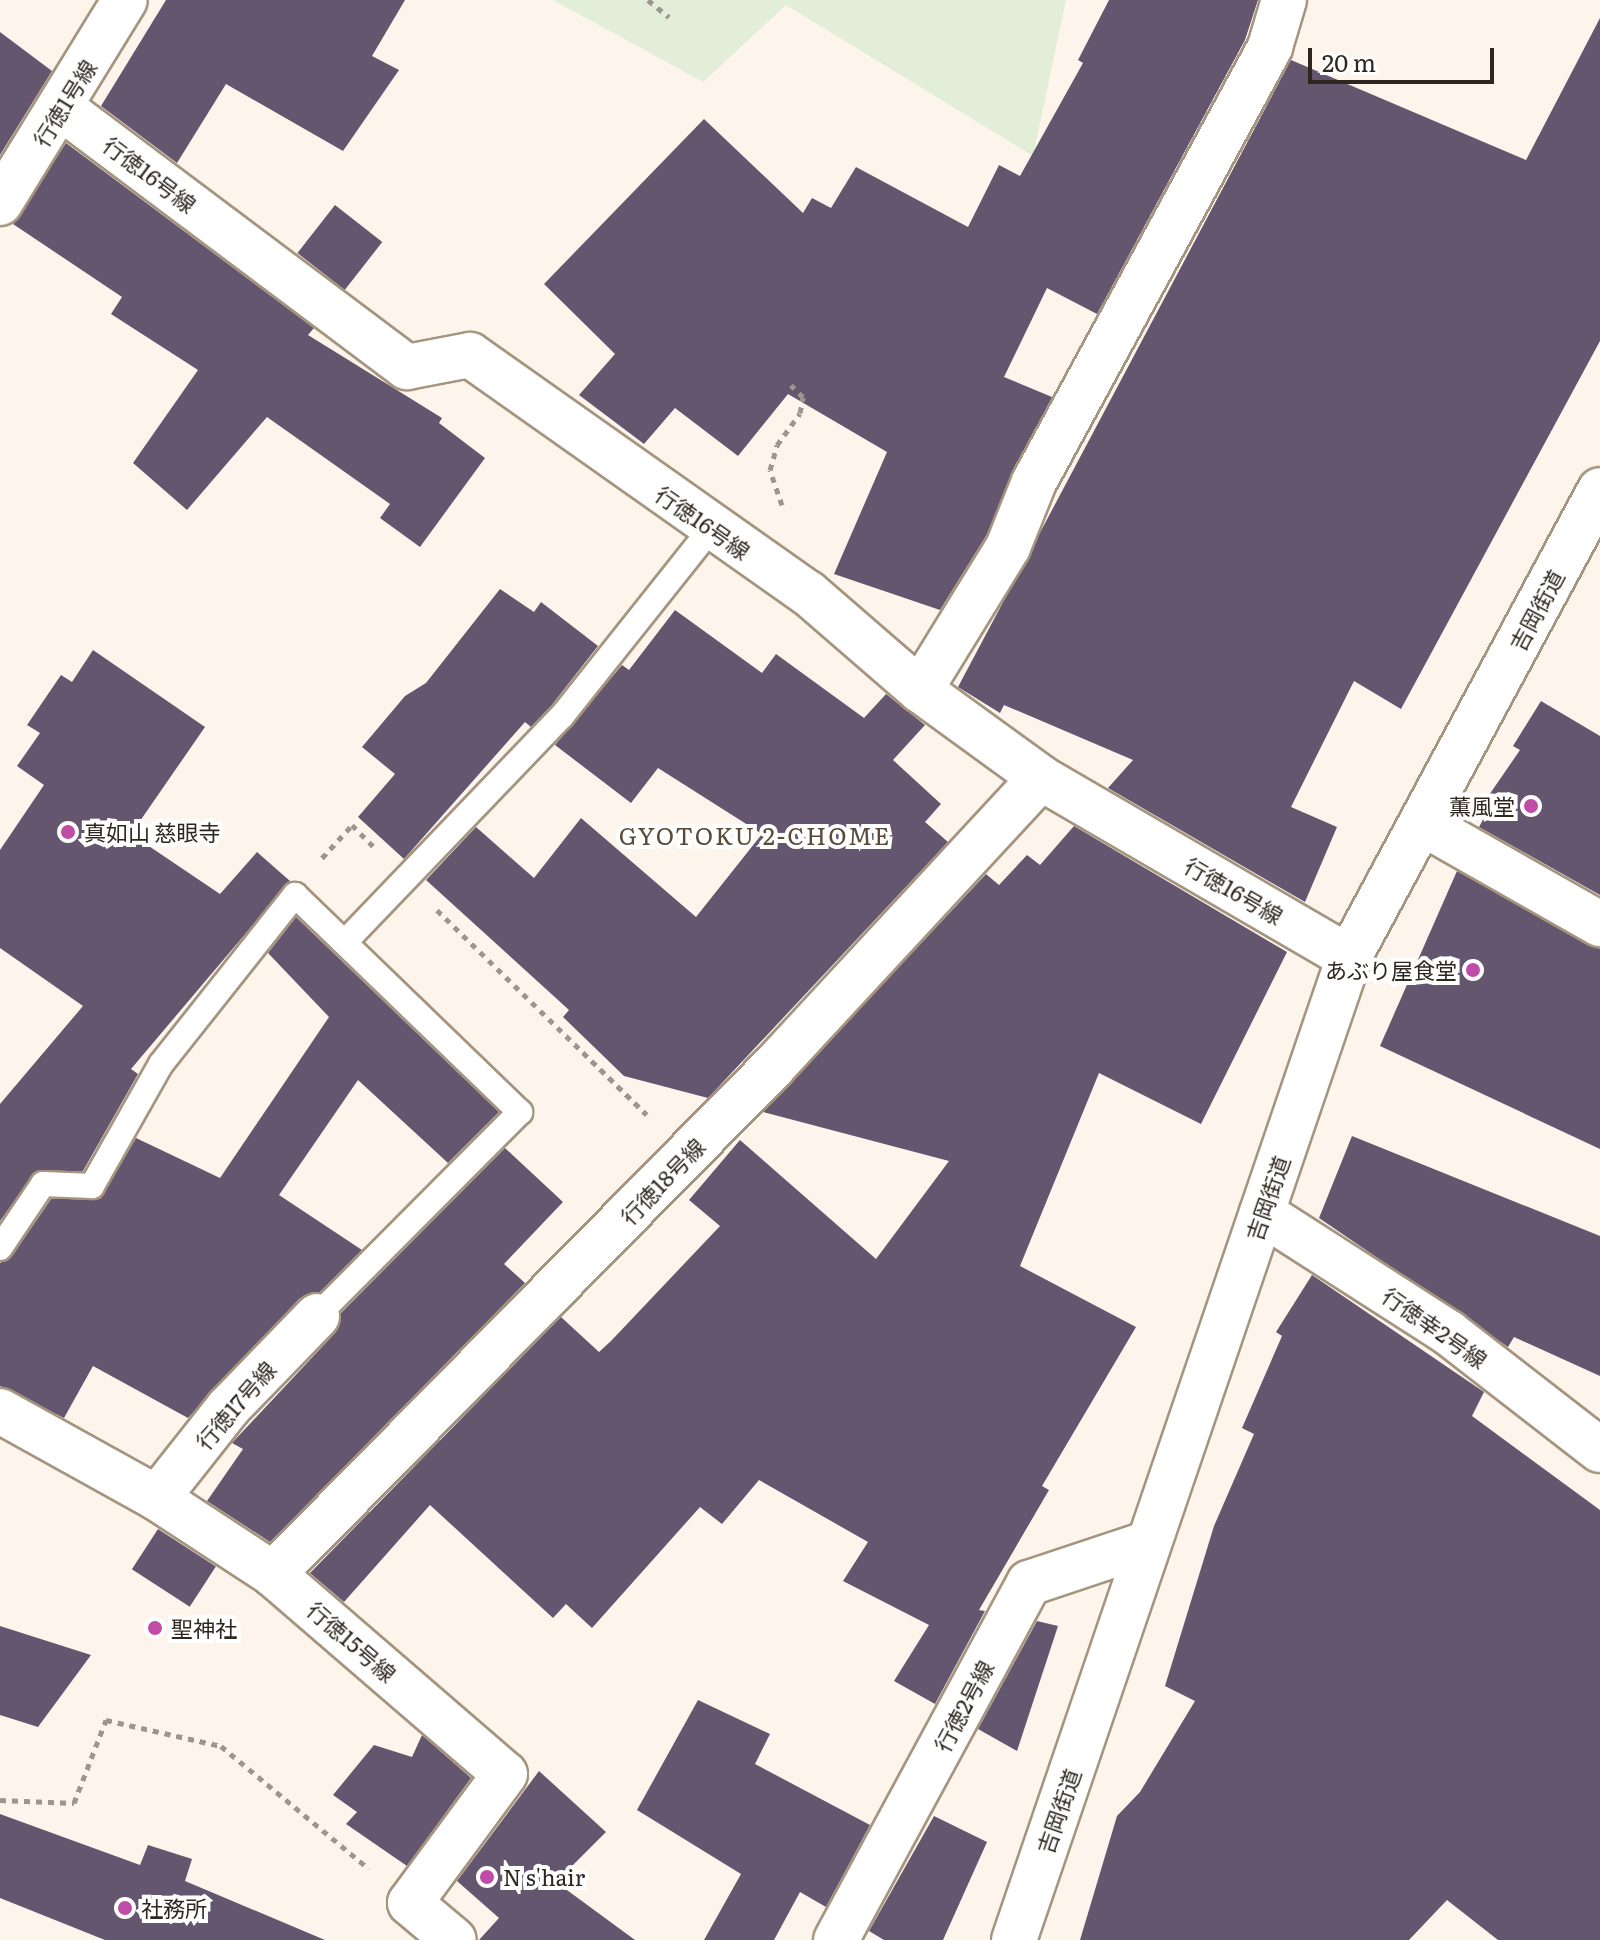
<!DOCTYPE html>
<html>
<head>
<meta charset="utf-8">
<style>
	body { margin:0 }
	#map { position:relative; width:1600px; height:1940px; overflow:hidden; background:#fdf5ec; font-family:Literata,"Noto Sans JP",serif }
	div>[style] { position:absolute }
	[style*='--x'] { left:calc(var(--x)*1px); top:calc(var(--y)*1px); width:calc(var(--w)*1px); rotate:calc(var(--a)*1deg) }
	.green>* { inset:0; background:#e2eed8 }
	.building>* { inset:0; background:#65566f; transform-origin:0 0 }
	.path>* { height:5px; margin-top:-2.5px; transform-origin:0; background:repeating-linear-gradient(90deg,#9e968e 0 6px,transparent 0 12px) }
	.roads { filter:drop-shadow(2px 0 #a5947f) drop-shadow(-2px 0 #a5947f) drop-shadow(0 2px #a5947f) drop-shadow(0 -2px #a5947f) }
	.service>* { height:24px; margin:-12px; padding:0 12px; transform-origin:12px; border-radius:12px; background:#fff }
	.minor>* { height:44px; margin:-22px; padding:0 22px; transform-origin:22px; border-radius:22px; background:#fff }
	.tertiary>* { height:44px; margin:-22px; padding:0 22px; transform-origin:22px; border-radius:22px; background:#fff }
	.dots>* { width:22px; height:22px; translate:-50% -50%; box-sizing:border-box; border:4px solid #fff; border-radius:50% }
	span { translate:-50% -50%; white-space:nowrap; text-align:center; line-height:1.15; -webkit-text-stroke:8px #fff; paint-order:stroke }
	.street-label { font-size:22px; color:#2e271f }
	.poi-label { font-size:22px; color:#2e271f }
	.right { translate:-100% -50%; text-align:right }
	.left { translate:0 -50%; text-align:left }
	.neighbourhood-label { font-size:24px; color:#5a4b38; letter-spacing:2px }
	.scale { position:absolute; left:1308px; top:48px; width:186px; height:36px; box-sizing:border-box; border:4px solid #2e271f; border-top:0; padding-left:10px; font-size:24px; line-height:28px; white-space:nowrap; color:#2e271f; -webkit-text-stroke:6px #fff; paint-order:stroke }
</style>
</head>
<body>
<div id="map">
	<div class="green">
		<div style="clip-path:polygon(553px 0,1066px 0,1033px 156px,786px 5px,703px 82px)"></div>
	</div>
	<div class="building">
		<div style="clip-path:polygon(166px 0,405px 0,372px 56px,399px 70px,343px 151px,226px 84px,177px 163px,101px 106px)"></div>
		<div style="clip-path:polygon(1109px 0,1258px 0,1245px 40px,1097px 314px,1047px 288px,1004px 377px,1052px 397px,986px 536px,940px 610px,834px 574px,887px 452px,788px 394px,738px 456px,675px 408px,644px 444px,579px 395px,615px 354px,544px 284px,704px 119px,803px 213px,812px 198px,831px 208px,856px 167px,968px 227px,999px 165px,1020px 176px,1083px 63px,1078px 60px)"></div>
		<div style="clip-path:polygon(1600px 18px,1600px 341px,1401px 709px,1354px 681px,1291px 807px,1337px 827px,1305px 902px,1108px 788px,1133px 760px,1004px 705px,1000px 713px,958px 687px,1291px 60px,1526px 160px)"></div>
		<div style="clip-path:polygon(0 32px,52px 71px,0 155px)"></div>
		<div style="clip-path:polygon(66px 143px,314px 328px,308px 335px,442px 418px,439px 423px,485px 458px,420px 547px,380px 518px,390px 504px,267px 417px,187px 510px,133px 463px,198px 370px,111px 314px,122px 297px,13px 224px)"></div>
		<div style="left:335px;top:205px;width:60px;height:61px;rotate:38deg"></div>
		<div style="clip-path:polygon(500px 589px,534px 612px,541px 602px,598px 646px,551px 706px,531px 727px,525px 722px,404px 859px,358px 817px,395px 774px,362px 747px,405px 696px,426px 683px)"></div>
		<div style="clip-path:polygon(675px 610px,762px 673px,776px 654px,864px 718px,886px 694px,925px 725px,893px 760px,941px 804px,925px 822px,948px 842px,708px 1098px,624px 1076px,563px 1017px,569px 1010px,426px 880px,476px 827px,534px 878px,581px 818px,696px 917px,762px 834px,658px 768px,631px 803px,555px 745px,622px 665px,629px 670px)"></div>
		<div style="clip-path:polygon(93px 650px,205px 727px,131px 834px,220px 894px,257px 852px,290px 881px,131px 1069px,138px 1074px,83px 1171px,36px 1171px,0 1221px,0 1104px,83px 1006px,0 948px,0 850px,44px 785px,17px 766px,40px 733px,27px 725px,61px 675px,72px 682px)"></div>
		<div style="clip-path:polygon(1541px 701px,1600px 736px,1600px 895px,1479px 827px,1491px 805px,1487px 798px,1520px 750px,1513px 746px)"></div>
		<div style="clip-path:polygon(1074px 826px,1287px 952px,1201px 1124px,1099px 1073px,1020px 1266px,1136px 1327px,1042px 1486px,1049px 1490px,979px 1610px,985px 1611px,935px 1704px,894px 1681px,929px 1625px,843px 1581px,868px 1542px,759px 1480px,722px 1524px,700px 1507px,592px 1628px,566px 1604px,553px 1618px,430px 1505px,344px 1602px,310px 1573px,561px 1317px,599px 1352px,611px 1341px,720px 1226px,689px 1200px,740px 1140px,876px 1259px,949px 1161px,763px 1112px,986px 874px,999px 885px,1027px 855px,1040px 865px)"></div>
		<div style="clip-path:polygon(1457px 871px,1600px 949px,1600px 1149px,1380px 1046px)"></div>
		<div style="clip-path:polygon(296px 917px,499px 1112px,448px 1163px,358px 1080px,279px 1195px,362px 1250px,320px 1292px,299px 1299px,188px 1418px,93px 1366px,64px 1418px,0 1386px,0 1263px,12px 1256px,51px 1199px,100px 1199px,136px 1138px,220px 1178px,329px 1017px,268px 953px)"></div>
		<div style="clip-path:polygon(1352px 1136px,1600px 1236px,1600px 1376px,1514px 1337px,1508px 1347px,1319px 1218px)"></div>
		<div style="clip-path:polygon(505px 1148px,563px 1202px,504px 1264px,525px 1283px,270px 1542px,207px 1501px,243px 1449px,232px 1443px,335px 1333px,341px 1313px)"></div>
		<div style="clip-path:polygon(1312px 1275px,1484px 1392px,1472px 1416px,1600px 1510px,1600px 1940px,1498px 1940px,1447px 1900px,1409px 1940px,1080px 1940px,1117px 1816px,1140px 1792px,1195px 1701px,1165px 1686px,1214px 1526px,1254px 1434px,1242px 1428px,1282px 1336px,1276px 1332px)"></div>
		<div style="left:158px;top:1529px;width:69px;height:48px;rotate:33deg"></div>
		<div style="clip-path:polygon(1037px 1621px,1058px 1626px,1017px 1751px,978px 1729px)"></div>
		<div style="clip-path:polygon(0 1626px,91px 1655px,38px 1727px,0 1715px)"></div>
		<div style="clip-path:polygon(698px 1700px,770px 1734px,755px 1764px,870px 1825px,826px 1907px,800px 1892px,774px 1940px,704px 1940px,741px 1874px,637px 1810px)"></div>
		<div style="clip-path:polygon(422px 1735px,471px 1778px,407px 1866px,346px 1824px,357px 1812px,333px 1795px,374px 1745px,412px 1757px)"></div>
		<div style="clip-path:polygon(539px 1771px,606px 1832px,556px 1882px,635px 1940px,479px 1940px,499px 1918px,457px 1881px)"></div>
		<div style="clip-path:polygon(0 1814px,140px 1865px,148px 1845px,192px 1859px,185px 1881px,325px 1940px,105px 1940px,0 1898px)"></div>
		<div style="clip-path:polygon(934px 1816px,987px 1842px,943px 1940px,884px 1940px,869px 1931px)"></div>
	</div>
	<div class="path">
		<div style="--x:648;--y:0;--w:27;--a:39"></div>
		<div style="--x:782;--y:505;--w:37;--a:-109"></div>
		<div style="--x:770;--y:470;--w:26;--a:-74"></div>
		<div style="--x:777;--y:445;--w:39;--a:-54"></div>
		<div style="--x:800;--y:413;--w:16;--a:-79"></div>
		<div style="--x:803;--y:397;--w:17;--a:-135"></div>
		<div style="--x:322;--y:858;--w:45;--a:-47.7"></div>
		<div style="--x:352;--y:825;--w:30;--a:45"></div>
		<div style="--x:437;--y:910;--w:293;--a:44.3"></div>
		<div style="--x:0;--y:1800;--w:74;--a:2.3"></div>
		<div style="--x:74;--y:1803;--w:89;--a:-68.9"></div>
		<div style="--x:106;--y:1720;--w:118;--a:12.7"></div>
		<div style="--x:221;--y:1746;--w:192;--a:39.7"></div>
	</div>
	<div class="roads">
		<div class="service">
			<div style="--x:345;--y:942;--w:313;--a:-46.2"></div>
			<div style="--x:562;--y:716;--w:239;--a:-51.5"></div>
			<div style="--x:0;--y:1248;--w:77;--a:-56.1"></div>
			<div style="--x:43;--y:1184;--w:49;--a:2.3"></div>
			<div style="--x:92;--y:1186;--w:140;--a:-60.5"></div>
			<div style="--x:161;--y:1064;--w:216;--a:-51.6"></div>
			<div style="--x:295;--y:895;--w:313;--a:44"></div>
			<div style="--x:520;--y:1112;--w:288;--a:134.9"></div>
		</div>
		<div class="minor">
			<div style="--x:63;--y:109;--w:430;--a:36.9"></div>
			<div style="--x:407;--y:367;--w:64;--a:-10.8"></div>
			<div style="--x:470;--y:355;--w:413;--a:35.2"></div>
			<div style="--x:808;--y:593;--w:148;--a:40.9"></div>
			<div style="--x:920;--y:690;--w:150;--a:36"></div>
			<div style="--x:1041;--y:778;--w:356;--a:30.2"></div>
			<div style="--x:0;--y:203;--w:238;--a:-58.4"></div>
			<div style="--x:920;--y:690;--w:168;--a:-58.4"></div>
			<div style="--x:1008;--y:547;--w:70;--a:-68.2"></div>
			<div style="--x:1034;--y:482;--w:495;--a:-61.5"></div>
			<div style="--x:1270;--y:47;--w:49;--a:-73.4"></div>
			<div style="--x:1422;--y:823;--w:205;--a:29.6"></div>
			<div style="--x:1262;--y:1213;--w:222;--a:32.7"></div>
			<div style="--x:1449;--y:1333;--w:191;--a:37.8"></div>
			<div style="--x:0;--y:1411;--w:179;--a:29"></div>
			<div style="--x:157;--y:1498;--w:139;--a:33.2"></div>
			<div style="--x:273;--y:1574;--w:306;--a:40.8"></div>
			<div style="--x:505;--y:1774;--w:160;--a:126.4"></div>
			<div style="--x:410;--y:1903;--w:57;--a:40.1"></div>
			<div style="--x:157;--y:1498;--w:115;--a:-51.7"></div>
			<div style="--x:228;--y:1408;--w:128;--a:-45.9"></div>
			<div style="--x:273;--y:1574;--w:712;--a:-45.4"></div>
			<div style="--x:773;--y:1067;--w:394;--a:-47.2"></div>
			<div style="--x:836;--y:1940;--w:406;--a:-61.6"></div>
			<div style="--x:1029;--y:1583;--w:126;--a:-18.4"></div>
		</div>
		<div class="tertiary">
			<div style="--x:1014;--y:1940;--w:1039;--a:-71.18"></div>
			<div style="--x:1349;--y:957;--w:530;--a:-61.74"></div>
		</div>
	</div>
	<div class="dots">
		<div style="left:1531px;top:806px;background:#bf4ca6"></div>
		<div style="left:68px;top:832px;background:#bf4ca6"></div>
		<div style="left:1473px;top:970px;background:#bf4ca6"></div>
		<div style="left:155px;top:1628px;background:#bf4ca6"></div>
		<div style="left:487px;top:1877px;background:#bf4ca6"></div>
		<div style="left:125px;top:1908px;background:#bf4ca6"></div>
	</div>
	<div class="street-label">
		<span style="left:64px;top:103px;rotate:-58deg">行徳1号線</span>
		<span style="left:150px;top:174px;rotate:37deg">行徳16号線</span>
		<span style="left:703px;top:522px;rotate:35deg">行徳16号線</span>
		<span style="left:1536px;top:610px;rotate:-62deg">吉岡街道</span>
		<span style="left:1234px;top:890px;rotate:30deg">行徳16号線</span>
		<span style="left:662px;top:1181px;rotate:-46deg">行徳18号線</span>
		<span style="left:1267px;top:1198px;rotate:-71deg">吉岡街道</span>
		<span style="left:1435px;top:1327px;rotate:35deg">行徳幸2号線</span>
		<span style="left:235px;top:1405px;rotate:-49deg">行徳17号線</span>
		<span style="left:352px;top:1641px;rotate:41deg">行徳15号線</span>
		<span style="left:963px;top:1706px;rotate:-62deg">行徳2号線</span>
		<span style="left:1058px;top:1811px;rotate:-71deg">吉岡街道</span>
	</div>
	<div class="poi-label">
		<span class="right" style="left:1515px;top:806px">薫風堂</span>
		<span class="left" style="left:84px;top:832px">真如山 慈眼寺</span>
		<span class="right" style="left:1457px;top:970px">あぶり屋食堂</span>
		<span class="left" style="left:171px;top:1628px">聖神社</span>
		<span class="left" style="left:503px;top:1877px">N s'hair</span>
		<span class="left" style="left:141px;top:1908px">社務所</span>
	</div>
	<div class="neighbourhood-label">
		<span style="left:755px;top:835px">GYOTOKU 2-CHOME</span>
	</div>
	<div class="scale">20 m</div>
</div>
</body>
</html>
